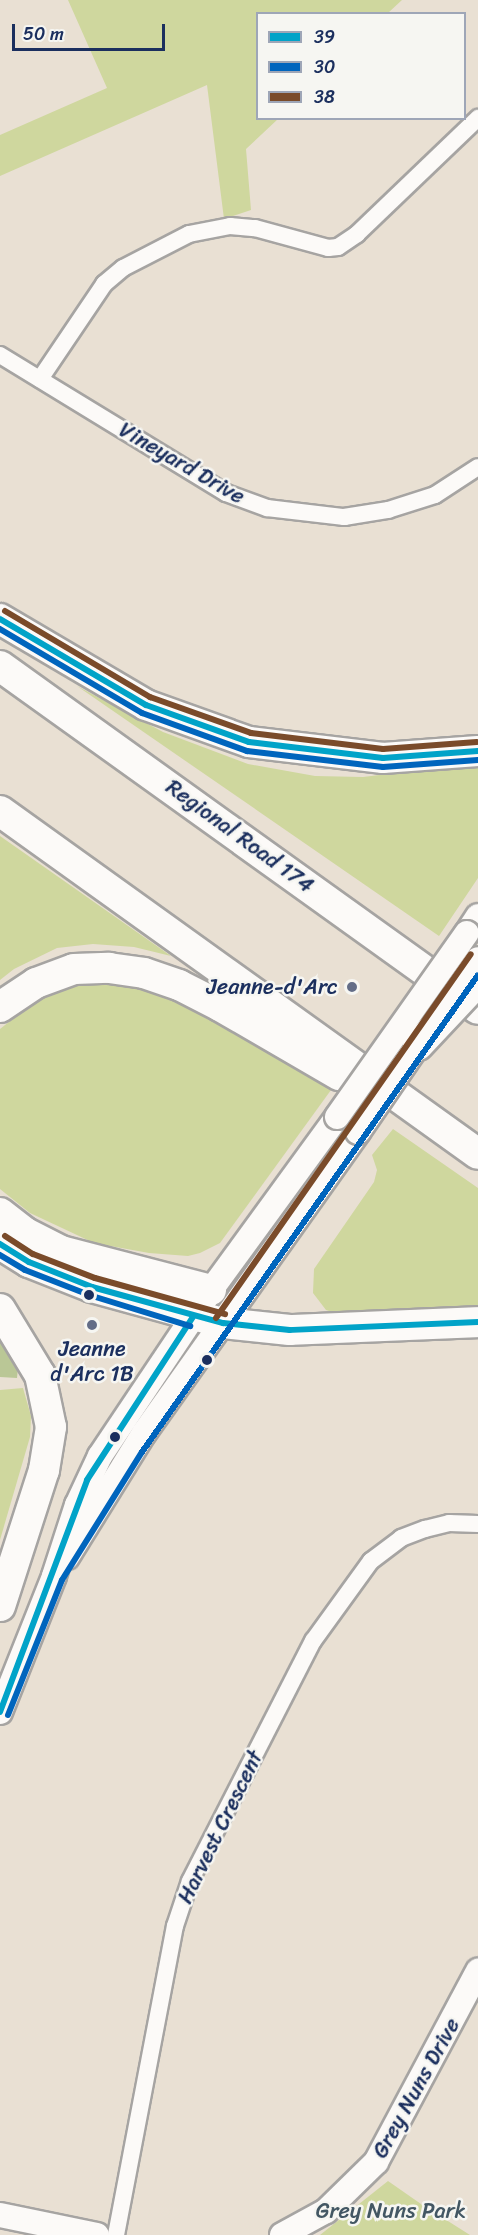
<!DOCTYPE html>
<html>
<head>
<meta charset="utf-8">
<style>
	body { margin:0 }
	#map { position:relative; width:478px; height:2235px; overflow:hidden; background:#e9e0d3; font-family:Sriracha,sans-serif }
	div>[style] { position:absolute }
	[style*='--x'] { left:calc(var(--x)*1px); top:calc(var(--y)*1px); width:calc(var(--w)*1px); rotate:calc(var(--a)*1deg) }
	.green>* { inset:0; background:#cfd79e }
	.forest>* { inset:0; background:#bac796 }
	.roads { filter:drop-shadow(2px 0 #a6a4a2) drop-shadow(-2px 0 #a6a4a2) drop-shadow(0 2px #a6a4a2) drop-shadow(0 -2px #a6a4a2) }
	.street>* { height:16px; margin:-8px; padding:0 8px; transform-origin:8px; border-radius:8px; background:#fcfaf8 }
	.secondary>* { height:24px; margin:-12px; padding:0 12px; transform-origin:12px; border-radius:12px; background:#fcfaf8 }
	.highway>* { height:30px; margin:-15px; padding:0 15px; transform-origin:15px; border-radius:15px; background:#fcfaf8 }
	.bridges { filter:drop-shadow(2px 0 #a6a4a2) drop-shadow(-2px 0 #a6a4a2) drop-shadow(0 2px #a6a4a2) drop-shadow(0 -2px #a6a4a2) }
	.secondary-bridge>* { height:24px; margin:-12px; padding:0 12px; transform-origin:12px; border-radius:12px; background:#fcfaf8 }
	.highway-bridge>* { height:30px; margin:-15px; padding:0 15px; transform-origin:15px; border-radius:15px; background:#fcfaf8 }
	.bus-1>* { height:6px; margin:-3px; padding:0 3px; transform-origin:3px; border-radius:3px; background:#01a3c8 }
	.bus-2>* { height:6px; margin:-3px; padding:0 3px; transform-origin:3px; border-radius:3px; background:#0065bd }
	.bus-3>* { height:6px; margin:-3px; padding:0 3px; transform-origin:3px; border-radius:3px; background:#7a4b2a }
	.dots>* { width:16px; height:16px; translate:-50% -50%; box-sizing:border-box; border:3px solid #f6f6f2; border-radius:50% }
	span { translate:-50% -50%; white-space:nowrap; text-align:center; line-height:1.15; -webkit-text-stroke:5px #f6f6f2; paint-order:stroke }
	.street-label { font-size:22px; color:#1b2f5e }
	.poi-label { font-size:22px; color:#1b2f5e }
	.right { translate:-100% -50%; text-align:right }
	.park-label { font-size:22px; color:#435763 }
	.legend { position:absolute; left:256px; top:12px; width:210px; height:108px; box-sizing:border-box; background:#f6f6f2; border:2px solid #9ea6b7; margin:0; padding:8px 10px; list-style:none; font-size:18px; color:#1b2f5e }
	.legend li { display:flex; align-items:center; gap:12px; height:30px }
	.legend b { width:30px; border:2px solid #9ea6b7 }
	.scale { position:absolute; left:12px; top:24px; width:153px; height:27px; box-sizing:border-box; border:3px solid #1b2f5e; border-top:0; padding-left:8px; font-size:18px; line-height:21px; white-space:nowrap; color:#1b2f5e; -webkit-text-stroke:4px #f6f6f2; paint-order:stroke }
</style>
</head>
<body>
<div id="map">
	<div class="green">
		<div style="clip-path:polygon(68px 0,402px 0,388px 13px,258px 14px,258px 118px,278px 119px,246px 149px,251px 210px,224px 219px,207px 85px,0 176px,0 135px,107px 88px)"></div>
		<div style="clip-path:polygon(77px 686px,163px 732px,248px 764px,315px 776px,363px 777px,478px 763px,478px 878px,439px 936px)"></div>
		<div style="clip-path:polygon(0 836px,171px 956px,134px 947px,93px 944px,57px 948px,14px 969px,0 980px)"></div>
		<div style="clip-path:polygon(78px 980px,153px 983px,268px 1043px,331px 1090px,220px 1243px,200px 1253px,188px 1256px,149px 1253px,94px 1243px,30px 1213px,0 1189px,0 1029px,48px 991px)"></div>
		<div style="clip-path:polygon(393px 1129px,478px 1188px,478px 1309px,338px 1314px,326px 1310px,313px 1293px,314px 1269px,374px 1182px,377px 1170px,372px 1155px)"></div>
		<div style="clip-path:polygon(23px 1388px,31px 1416px,30px 1437px,0 1540px,0 1390px)"></div>
		<div style="clip-path:polygon(388px 2181px,421px 2204px,470px 2235px,320px 2235px)"></div>
	</div>
	<div class="forest">
		<div style="clip-path:polygon(0 1335px,18px 1368px,17px 1378px,0 1377px)"></div>
	</div>
	<div class="roads">
		<div class="street">
			<div style="--x:0;--y:355;--w:265;--a:31.4"></div>
			<div style="--x:226;--y:493;--w:44;--a:20.1"></div>
			<div style="--x:267;--y:508;--w:78;--a:6.7"></div>
			<div style="--x:344;--y:517;--w:45;--a:-9"></div>
			<div style="--x:388;--y:510;--w:49;--a:-17.7"></div>
			<div style="--x:435;--y:495;--w:51;--a:-33.1"></div>
			<div style="--x:40;--y:379;--w:115;--a:-56"></div>
			<div style="--x:104;--y:284;--w:25;--a:-40"></div>
			<div style="--x:123;--y:268;--w:74;--a:-27.3"></div>
			<div style="--x:189;--y:234;--w:42;--a:-11"></div>
			<div style="--x:230;--y:226;--w:25;--a:5"></div>
			<div style="--x:255;--y:228;--w:76;--a:15.3"></div>
			<div style="--x:328;--y:248;--w:10;--a:-6"></div>
			<div style="--x:338;--y:247;--w:23;--a:-34"></div>
			<div style="--x:357;--y:234;--w:168;--a:-43.8"></div>
			<div style="--x:116;--y:2235;--w:315;--a:-79.2"></div>
			<div style="--x:175;--y:1926;--w:47;--a:-71.6"></div>
			<div style="--x:190;--y:1881;--w:270;--a:-62.9"></div>
			<div style="--x:313;--y:1641;--w:99;--a:-54.1"></div>
			<div style="--x:371;--y:1561;--w:38;--a:-37"></div>
			<div style="--x:401;--y:1538;--w:26;--a:-21"></div>
			<div style="--x:425;--y:1529;--w:25;--a:-14"></div>
			<div style="--x:449;--y:1523;--w:29;--a:2"></div>
		</div>
		<div class="secondary">
			<div style="--x:467;--y:933;--w:20;--a:-57"></div>
			<div style="--x:67;--y:1557;--w:146;--a:-58.2"></div>
			<div style="--x:144;--y:1433;--w:369;--a:-54.6"></div>
			<div style="--x:0;--y:1712;--w:146;--a:-68.3"></div>
			<div style="--x:54;--y:1576;--w:75;--a:-72.1"></div>
			<div style="--x:77;--y:1505;--w:54;--a:-64.9"></div>
			<div style="--x:100;--y:1456;--w:200;--a:-56.2"></div>
			<div style="--x:211;--y:1290;--w:214;--a:-53.9"></div>
			<div style="--x:0;--y:2215;--w:99;--a:11.7"></div>
			<div style="--x:282;--y:2235;--w:50;--a:-28.6"></div>
			<div style="--x:326;--y:2211;--w:70;--a:-44.4"></div>
			<div style="--x:376;--y:2162;--w:217;--a:-61.9"></div>
		</div>
		<div class="highway">
			<div style="--x:0;--y:619;--w:169;--a:30.5"></div>
			<div style="--x:146;--y:705;--w:109;--a:19.8"></div>
			<div style="--x:249;--y:742;--w:135;--a:6.8"></div>
			<div style="--x:383;--y:758;--w:95;--a:-4.2"></div>
			<div style="--x:0;--y:666;--w:588;--a:35.66"></div>
			<div style="--x:0;--y:811;--w:588;--a:35.66"></div>
			<div style="--x:0;--y:1007;--w:43;--a:-33.7"></div>
			<div style="--x:36;--y:983;--w:40;--a:-20.2"></div>
			<div style="--x:74;--y:969;--w:35;--a:-2"></div>
			<div style="--x:109;--y:968;--w:35;--a:8"></div>
			<div style="--x:144;--y:973;--w:37;--a:19"></div>
			<div style="--x:179;--y:985;--w:46;--a:27.1"></div>
			<div style="--x:220;--y:1006;--w:138;--a:30.1"></div>
			<div style="--x:0;--y:1213;--w:31;--a:38"></div>
			<div style="--x:24;--y:1232;--w:42;--a:27.2"></div>
			<div style="--x:61;--y:1251;--w:155;--a:14.6"></div>
			<div style="--x:0;--y:1244;--w:34;--a:32"></div>
			<div style="--x:29;--y:1262;--w:68;--a:21.6"></div>
			<div style="--x:92;--y:1287;--w:136;--a:15.4"></div>
			<div style="--x:223;--y:1323;--w:67;--a:6"></div>
			<div style="--x:290;--y:1330;--w:188;--a:-2.4"></div>
			<div style="--x:0;--y:1309;--w:77;--a:58.8"></div>
			<div style="--x:40;--y:1375;--w:53;--a:78.1"></div>
			<div style="--x:51;--y:1427;--w:44;--a:99.2"></div>
			<div style="--x:44;--y:1470;--w:143;--a:107.9"></div>
		</div>
	</div>
	<div class="bridges">
		<div class="secondary-bridge">
			<div style="--x:454;--y:994;--w:42;--a:-55.6"></div>
			<div style="--x:337;--y:1117;--w:225;--a:-54.8"></div>
			<div style="--x:358;--y:1132;--w:124;--a:-55.5"></div>
		</div>
		<div class="highway-bridge">
			<div style="--x:418;--y:1045;--w:88;--a:-46.8"></div>
		</div>
	</div>
	<div class="bus-1">
		<div style="--x:0;--y:619;--w:169;--a:30.5"></div>
		<div style="--x:146;--y:705;--w:109;--a:19.8"></div>
		<div style="--x:249;--y:742;--w:135;--a:6.8"></div>
		<div style="--x:383;--y:758;--w:95;--a:-4.2"></div>
		<div style="--x:0;--y:1244;--w:34;--a:32"></div>
		<div style="--x:29;--y:1262;--w:68;--a:21.6"></div>
		<div style="--x:92;--y:1287;--w:136;--a:15.4"></div>
		<div style="--x:223;--y:1323;--w:67;--a:6"></div>
		<div style="--x:290;--y:1330;--w:188;--a:-2.4"></div>
		<div style="--x:0;--y:1712;--w:248;--a:-69.4"></div>
		<div style="--x:87;--y:1480;--w:194;--a:-57"></div>
	</div>
	<div class="bus-2">
		<div style="--x:0;--y:629;--w:165;--a:30.6"></div>
		<div style="--x:142;--y:713;--w:112;--a:19.9"></div>
		<div style="--x:247;--y:751;--w:137;--a:6.7"></div>
		<div style="--x:383;--y:767;--w:95;--a:-4.2"></div>
		<div style="--x:0;--y:1255;--w:29;--a:31"></div>
		<div style="--x:25;--y:1270;--w:69;--a:21.3"></div>
		<div style="--x:89;--y:1295;--w:106;--a:17.1"></div>
		<div style="--x:8;--y:1715;--w:145;--a:-68.2"></div>
		<div style="--x:62;--y:1580;--w:151;--a:-58"></div>
		<div style="--x:142;--y:1452;--w:583;--a:-54.84"></div>
	</div>
	<div class="bus-3">
		<div style="--x:5;--y:611;--w:169;--a:30.7"></div>
		<div style="--x:150;--y:697;--w:107;--a:19.6"></div>
		<div style="--x:251;--y:733;--w:133;--a:6.9"></div>
		<div style="--x:383;--y:749;--w:94;--a:-4.3"></div>
		<div style="--x:5;--y:1236;--w:33;--a:33"></div>
		<div style="--x:33;--y:1254;--w:66;--a:21.2"></div>
		<div style="--x:95;--y:1278;--w:135;--a:15.5"></div>
		<div style="--x:216;--y:1318;--w:444;--a:-55"></div>
	</div>
	<div class="dots">
		<div style="left:352px;top:987px;background:#636d87"></div>
		<div style="left:89px;top:1295px;background:#1b2f5e"></div>
		<div style="left:92px;top:1325px;background:#636d87"></div>
		<div style="left:207px;top:1360px;background:#1b2f5e"></div>
		<div style="left:115px;top:1437px;background:#1b2f5e"></div>
	</div>
	<div class="street-label">
		<span style="left:182px;top:463px;rotate:30deg">Vineyard Drive</span>
		<span style="left:240px;top:836px;rotate:36deg">Regional Road 174</span>
		<span style="left:220px;top:1827px;rotate:-64deg">Harvest Crescent</span>
		<span style="left:416px;top:2088px;rotate:-61deg">Grey Nuns Drive</span>
	</div>
	<div class="poi-label">
		<span class="right" style="left:338px;top:987px">Jeanne-d'Arc</span>
		<span style="left:92px;top:1361px">Jeanne<br>d'Arc 1B</span>
	</div>
	<div class="park-label">
		<span style="left:391px;top:2211px">Grey Nuns Park</span>
	</div>
	<ul class="legend">
	<li><b style="height:8px;background:#01a3c8"></b>39</li>
	<li><b style="height:8px;background:#0065bd"></b>30</li>
	<li><b style="height:8px;background:#7a4b2a"></b>38</li>
	</ul>
	<div class="scale">50 m</div>
</div>
</body>
</html>
